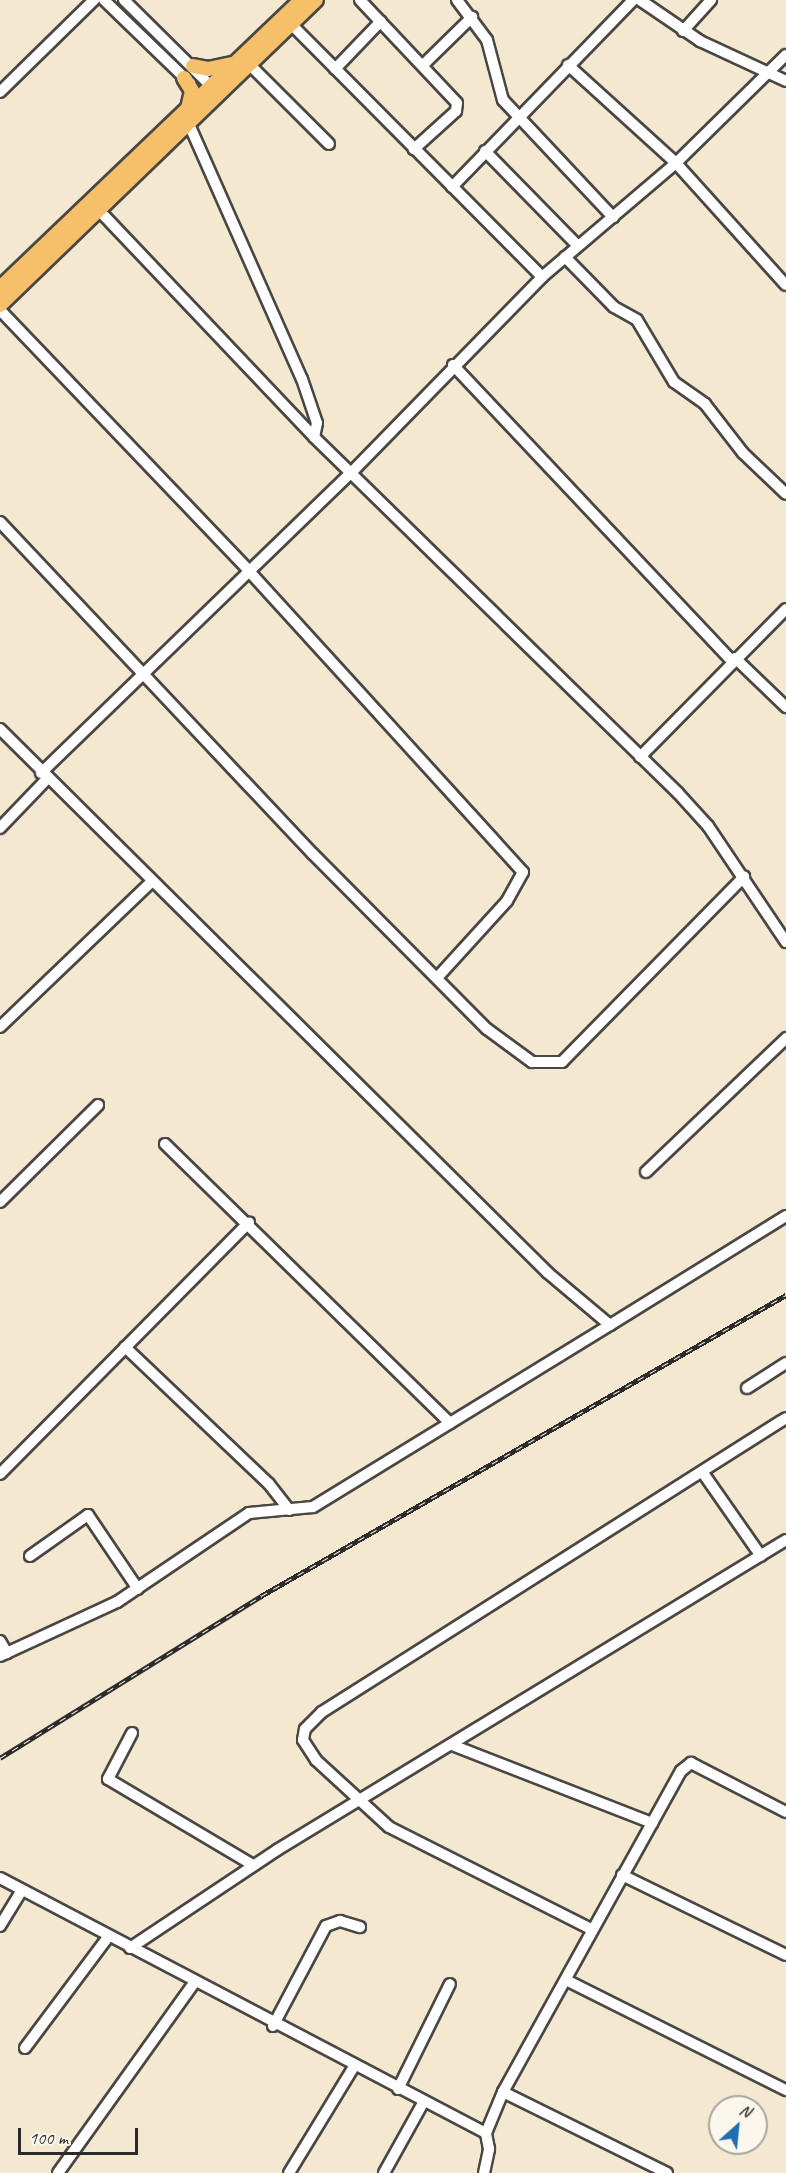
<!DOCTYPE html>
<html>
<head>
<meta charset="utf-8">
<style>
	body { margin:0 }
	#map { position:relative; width:786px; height:2173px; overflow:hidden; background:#f5e8d0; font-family:Caveat,sans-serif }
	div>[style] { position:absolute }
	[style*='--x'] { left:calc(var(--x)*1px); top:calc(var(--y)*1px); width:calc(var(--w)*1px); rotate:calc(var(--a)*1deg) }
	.roads { filter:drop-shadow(2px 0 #494744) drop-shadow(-2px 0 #494744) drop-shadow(0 2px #494744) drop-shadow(0 -2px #494744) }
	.minor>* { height:10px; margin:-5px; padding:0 5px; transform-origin:5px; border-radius:5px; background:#fff }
	.major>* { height:14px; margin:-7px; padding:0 7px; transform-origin:7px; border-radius:7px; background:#f6c06b }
	.rail>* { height:4.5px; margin-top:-2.25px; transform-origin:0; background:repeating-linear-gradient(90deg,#fbf7ec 0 7px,#2b2b2b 0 14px); box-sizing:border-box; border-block:2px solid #2b2b2b }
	span { translate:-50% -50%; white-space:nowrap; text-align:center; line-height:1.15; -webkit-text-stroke:5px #fbf7ec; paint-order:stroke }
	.north { position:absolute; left:708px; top:2095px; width:60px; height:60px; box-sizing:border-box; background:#fbf7ec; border:2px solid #a8a59f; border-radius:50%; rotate:27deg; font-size:16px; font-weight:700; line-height:24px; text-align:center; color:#2b2b2b }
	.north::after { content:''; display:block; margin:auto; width:21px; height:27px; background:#1f6fb2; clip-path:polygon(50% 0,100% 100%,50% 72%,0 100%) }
	.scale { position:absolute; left:18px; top:2128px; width:120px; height:27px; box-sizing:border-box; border:3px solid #2b2b2b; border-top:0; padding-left:8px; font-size:18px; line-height:21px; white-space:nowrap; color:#2b2b2b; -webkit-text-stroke:4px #fbf7ec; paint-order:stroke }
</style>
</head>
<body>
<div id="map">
	<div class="roads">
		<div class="minor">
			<div style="--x:104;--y:0;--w:120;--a:44"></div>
			<div style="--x:124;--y:0;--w:129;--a:44.7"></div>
			<div style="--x:360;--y:0;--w:141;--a:46.7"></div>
			<div style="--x:457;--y:103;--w:8;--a:97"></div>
			<div style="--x:456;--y:111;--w:57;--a:137.9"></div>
			<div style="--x:457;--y:0;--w:50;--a:53.1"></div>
			<div style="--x:487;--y:40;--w:62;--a:75.1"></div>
			<div style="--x:503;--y:100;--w:161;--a:46.8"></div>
			<div style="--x:640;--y:0;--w:73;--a:34.3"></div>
			<div style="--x:700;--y:41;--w:95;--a:24.9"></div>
			<div style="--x:291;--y:24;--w:356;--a:45.2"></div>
			<div style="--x:683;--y:31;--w:42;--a:-47.9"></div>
			<div style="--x:249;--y:64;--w:113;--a:45"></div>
			<div style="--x:423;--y:65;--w:69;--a:-44.4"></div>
			<div style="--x:568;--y:65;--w:146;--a:42.2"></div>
			<div style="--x:676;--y:163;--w:164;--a:48"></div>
			<div style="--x:335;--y:69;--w:66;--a:-46.2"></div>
			<div style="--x:0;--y:92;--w:132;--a:-44.4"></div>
			<div style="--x:188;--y:122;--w:281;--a:66.1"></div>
			<div style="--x:302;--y:379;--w:46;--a:71.2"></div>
			<div style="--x:317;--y:423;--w:14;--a:102"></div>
			<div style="--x:485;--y:151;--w:133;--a:45.6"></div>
			<div style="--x:452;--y:187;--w:260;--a:-45.9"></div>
			<div style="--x:94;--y:205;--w:320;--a:46.5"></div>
			<div style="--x:314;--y:437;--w:509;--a:44.36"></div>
			<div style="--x:678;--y:793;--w:45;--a:47.7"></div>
			<div style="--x:708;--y:826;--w:140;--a:56.1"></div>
			<div style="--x:565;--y:257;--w:70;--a:45.6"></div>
			<div style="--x:614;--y:307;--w:26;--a:29"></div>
			<div style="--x:637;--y:320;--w:72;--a:59.2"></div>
			<div style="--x:674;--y:382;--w:38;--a:35"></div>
			<div style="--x:705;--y:404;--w:62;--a:52.2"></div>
			<div style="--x:743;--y:453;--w:59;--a:43.6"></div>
			<div style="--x:0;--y:310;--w:361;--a:46.3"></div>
			<div style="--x:249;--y:571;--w:407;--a:47.7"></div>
			<div style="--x:523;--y:872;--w:33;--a:119"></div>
			<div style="--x:507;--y:901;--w:104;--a:132.3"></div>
			<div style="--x:453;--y:365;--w:407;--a:46.7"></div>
			<div style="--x:0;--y:522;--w:456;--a:46.7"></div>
			<div style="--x:313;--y:854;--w:247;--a:45.2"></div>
			<div style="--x:487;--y:1029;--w:56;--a:36.3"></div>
			<div style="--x:532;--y:1062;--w:30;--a:0"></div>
			<div style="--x:562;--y:1062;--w:260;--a:-45.5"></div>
			<div style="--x:735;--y:658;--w:71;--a:43.9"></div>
			<div style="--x:0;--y:729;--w:772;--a:44.79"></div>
			<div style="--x:548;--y:1273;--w:81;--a:40"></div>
			<div style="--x:610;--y:1325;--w:207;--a:-31.8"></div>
			<div style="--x:640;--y:757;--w:208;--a:-45.4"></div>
			<div style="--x:41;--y:773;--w:431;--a:-44.1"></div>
			<div style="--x:351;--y:473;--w:274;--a:-45.7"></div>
			<div style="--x:542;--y:277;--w:176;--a:-40.4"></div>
			<div style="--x:676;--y:163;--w:154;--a:-44.5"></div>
			<div style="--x:0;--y:828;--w:68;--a:-46.2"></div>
			<div style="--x:0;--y:1027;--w:209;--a:-43.8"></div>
			<div style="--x:165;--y:1144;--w:399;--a:44.4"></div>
			<div style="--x:646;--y:1172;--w:194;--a:-43.7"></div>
			<div style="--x:0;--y:1202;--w:138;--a:-44.7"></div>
			<div style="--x:125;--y:1347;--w:199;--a:43.6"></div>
			<div style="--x:269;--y:1484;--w:33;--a:52"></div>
			<div style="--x:747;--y:1388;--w:46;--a:-32.7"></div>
			<div style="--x:703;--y:1473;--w:101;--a:55.1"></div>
			<div style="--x:0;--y:1474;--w:354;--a:-45.3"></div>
			<div style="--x:30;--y:1556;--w:71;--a:-35.3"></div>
			<div style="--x:88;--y:1515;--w:89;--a:56"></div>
			<div style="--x:0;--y:1641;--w:14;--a:60"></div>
			<div style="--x:0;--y:1656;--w:129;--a:-24.8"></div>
			<div style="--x:117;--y:1602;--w:159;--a:-34"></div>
			<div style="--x:249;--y:1513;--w:64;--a:-5.4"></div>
			<div style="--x:313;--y:1507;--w:348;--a:-31.5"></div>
			<div style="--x:132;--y:1733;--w:52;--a:117.6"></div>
			<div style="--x:108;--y:1779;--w:169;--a:30.7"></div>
			<div style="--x:452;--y:1745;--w:215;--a:21.3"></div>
			<div style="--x:622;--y:1875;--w:182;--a:26"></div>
			<div style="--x:0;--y:1878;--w:549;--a:27.69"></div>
			<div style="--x:0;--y:1926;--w:42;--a:-58.6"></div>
			<div style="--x:591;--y:1929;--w:226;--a:-153.2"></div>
			<div style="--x:389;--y:1827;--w:99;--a:-137.5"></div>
			<div style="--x:316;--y:1760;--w:24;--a:-123"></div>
			<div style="--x:303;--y:1740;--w:11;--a:-80"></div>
			<div style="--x:305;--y:1729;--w:24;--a:-45"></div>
			<div style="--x:322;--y:1712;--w:549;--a:-32.36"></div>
			<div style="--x:130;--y:1948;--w:177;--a:-33.7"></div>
			<div style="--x:277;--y:1850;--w:596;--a:-31.34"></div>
			<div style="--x:566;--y:1980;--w:246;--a:26.6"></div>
			<div style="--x:273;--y:2026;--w:113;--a:-62.1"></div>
			<div style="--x:326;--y:1926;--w:15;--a:-20"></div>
			<div style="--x:340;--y:1921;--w:21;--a:17"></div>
			<div style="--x:25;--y:2048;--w:139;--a:-53.2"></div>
			<div style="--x:398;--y:2089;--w:117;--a:-63.7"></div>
			<div style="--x:503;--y:2092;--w:183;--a:26.3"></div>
			<div style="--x:58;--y:2173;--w:234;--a:-54.4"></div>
			<div style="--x:289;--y:2173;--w:123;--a:-58.6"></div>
			<div style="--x:384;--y:2173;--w:80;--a:-60.9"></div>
			<div style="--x:484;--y:2173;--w:25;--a:-78"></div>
			<div style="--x:489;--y:2149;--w:16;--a:-101"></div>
			<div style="--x:486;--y:2133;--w:44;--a:-67.5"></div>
			<div style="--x:503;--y:2092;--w:367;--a:-61"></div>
			<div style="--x:681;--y:1771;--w:13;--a:-39"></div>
			<div style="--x:691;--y:1763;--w:107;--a:27.3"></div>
		</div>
		<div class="major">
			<div style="--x:193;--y:66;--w:15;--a:11"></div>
			<div style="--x:208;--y:69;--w:24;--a:-12"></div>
			<div style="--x:184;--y:78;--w:15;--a:58"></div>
			<div style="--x:192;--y:91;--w:17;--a:103"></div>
			<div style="--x:0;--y:288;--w:417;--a:-43.7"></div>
			<div style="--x:0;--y:305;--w:439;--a:-44"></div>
		</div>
	</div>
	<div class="rail">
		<div style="--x:0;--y:1758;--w:307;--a:-31.8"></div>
		<div style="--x:261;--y:1596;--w:605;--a:-29.83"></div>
	</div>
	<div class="north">N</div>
	<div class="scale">100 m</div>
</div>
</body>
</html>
